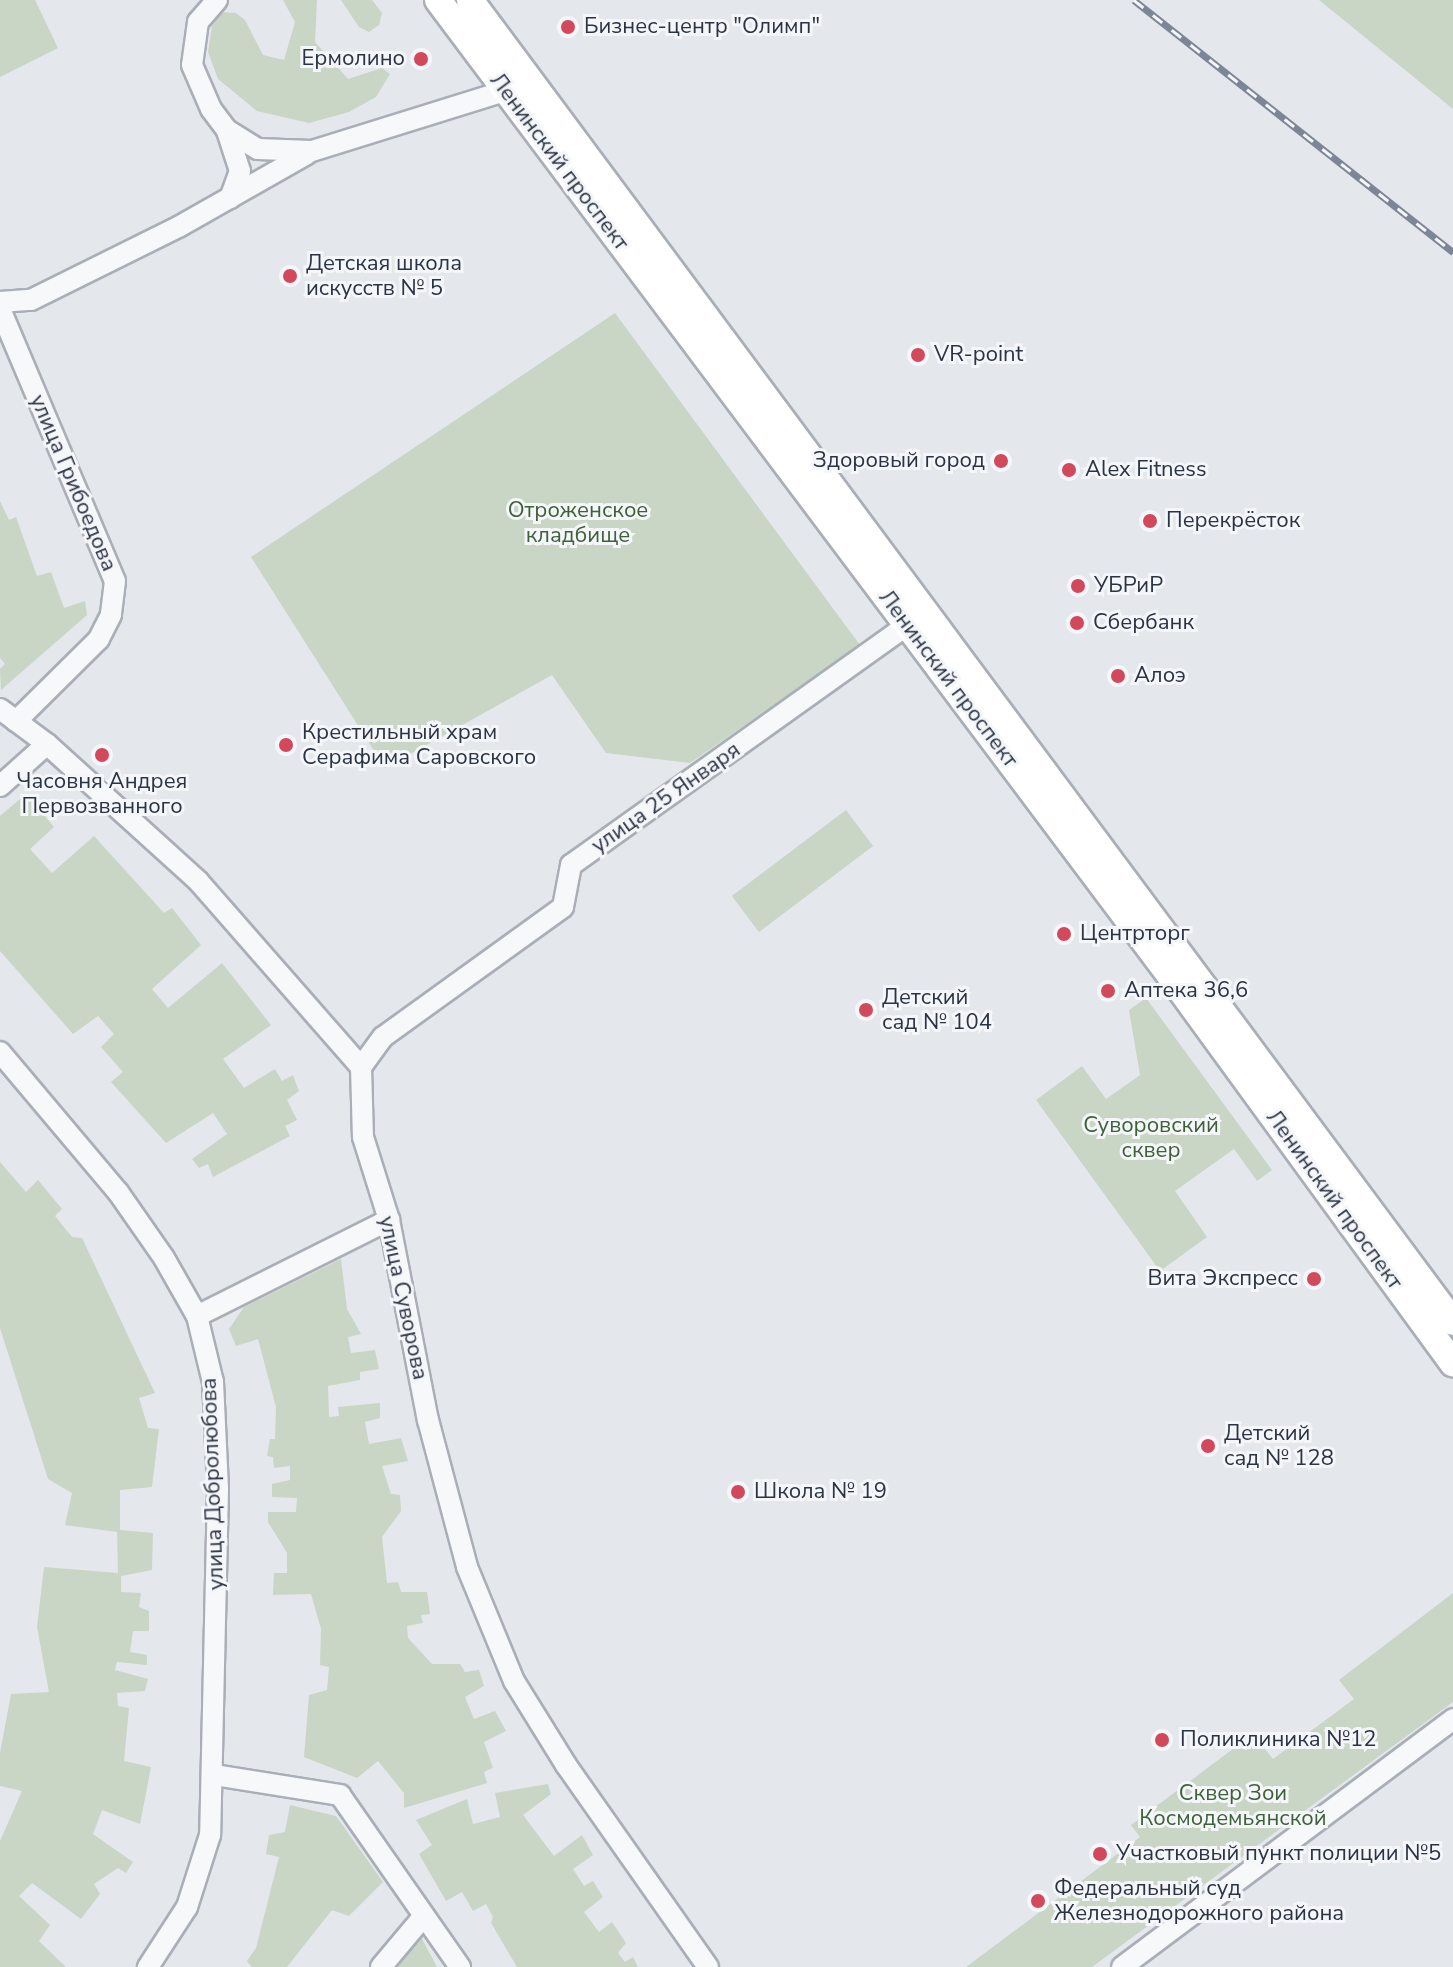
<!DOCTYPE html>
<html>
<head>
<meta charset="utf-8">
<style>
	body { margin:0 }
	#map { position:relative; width:1453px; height:1967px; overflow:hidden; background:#e4e7ec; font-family:"Nunito Sans",sans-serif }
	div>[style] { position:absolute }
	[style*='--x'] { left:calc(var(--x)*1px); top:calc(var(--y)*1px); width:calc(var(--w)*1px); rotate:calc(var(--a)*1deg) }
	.green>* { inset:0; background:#c9d6c5; transform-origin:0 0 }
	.roads { filter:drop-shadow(2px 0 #a9aeb7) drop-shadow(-2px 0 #a9aeb7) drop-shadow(0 2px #a9aeb7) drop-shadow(0 -2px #a9aeb7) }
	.minor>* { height:20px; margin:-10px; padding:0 10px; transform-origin:10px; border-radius:10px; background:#f7f8fa }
	.major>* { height:26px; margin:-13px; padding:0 13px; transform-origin:13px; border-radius:13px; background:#fff }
	.rail>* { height:7px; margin-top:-3.5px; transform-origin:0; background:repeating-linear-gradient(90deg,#f4f6f9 0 12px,#7d8696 0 24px); box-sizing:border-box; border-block:2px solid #7d8696 }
	.dots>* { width:22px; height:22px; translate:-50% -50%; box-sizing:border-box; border:4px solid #f4f6f9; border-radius:50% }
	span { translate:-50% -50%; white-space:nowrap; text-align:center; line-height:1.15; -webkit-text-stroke:6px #f4f6f9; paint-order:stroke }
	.poi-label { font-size:22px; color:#2b3445 }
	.left { translate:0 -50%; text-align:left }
	.right { translate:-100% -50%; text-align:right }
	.street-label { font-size:22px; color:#2b3445 }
	.park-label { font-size:22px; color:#3f6138 }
</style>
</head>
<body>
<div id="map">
	<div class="green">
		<div style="clip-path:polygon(0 0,35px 0,58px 48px,0 77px)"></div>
		<div style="clip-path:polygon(283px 0,317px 0,315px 42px,348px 79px,382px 68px,390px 74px,376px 97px,349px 112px,309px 123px,257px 111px,218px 79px,208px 52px,212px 26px,222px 12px,236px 13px,245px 20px,263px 55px,284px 60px,295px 22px)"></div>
		<div style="clip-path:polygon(341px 0,372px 0,382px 13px,379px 25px,369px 32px,359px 27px)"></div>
		<div style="clip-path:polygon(1319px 0,1453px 0,1453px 109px)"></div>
		<div style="clip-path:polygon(615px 313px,860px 645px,690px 763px,606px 753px,552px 675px,385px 768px,251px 557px)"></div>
		<div style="clip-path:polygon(0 501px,9px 520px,16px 517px,37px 576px,51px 572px,64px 608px,85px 601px,87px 615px,1px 690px,0 669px,5px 664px,0 658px)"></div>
		<div style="clip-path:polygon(26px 794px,54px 827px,30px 849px,52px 873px,94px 836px,164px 913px,172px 908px,201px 945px,152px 989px,168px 1008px,222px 963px,271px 1025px,223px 1059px,244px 1088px,275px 1069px,282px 1081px,293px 1075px,299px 1091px,287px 1100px,297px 1120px,285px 1126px,290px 1136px,213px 1177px,208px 1164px,199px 1168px,192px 1159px,227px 1134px,213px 1113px,166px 1143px,111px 1082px,123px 1072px,101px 1047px,114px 1034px,98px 1016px,73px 1034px,0 951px,0 816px)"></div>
		<div style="left:846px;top:810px;width:45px;height:143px;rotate:53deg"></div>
		<div style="clip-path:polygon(1146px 998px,1272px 1170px,1257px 1181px,1234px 1149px,1175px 1191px,1207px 1237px,1160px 1271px,1036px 1100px,1082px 1066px,1106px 1099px,1140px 1075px,1129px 1010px)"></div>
		<div style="clip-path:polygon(0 1162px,26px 1192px,38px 1180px,62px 1209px,55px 1216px,72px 1237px,82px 1238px,155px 1393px,139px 1398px,148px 1428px,159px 1429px,152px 1487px,120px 1490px,120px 1530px,153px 1533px,152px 1570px,121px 1576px,121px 1592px,141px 1593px,139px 1607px,149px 1611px,149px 1631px,133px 1631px,130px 1652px,147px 1655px,147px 1665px,117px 1662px,115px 1670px,148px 1679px,145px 1691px,117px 1693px,118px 1706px,129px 1708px,124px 1761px,151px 1767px,147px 1788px,140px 1824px,102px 1810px,93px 1834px,133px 1862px,126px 1873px,118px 1868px,94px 1884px,100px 1894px,81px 1919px,32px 1883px,19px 1896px,50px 1925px,39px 1941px,66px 1967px,0 1967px,0 1841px,22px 1791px,0 1786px,0 1753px,11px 1694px,49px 1692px,37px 1627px,44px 1567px,118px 1573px,117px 1532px,65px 1525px,72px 1493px,48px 1479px,0 1328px)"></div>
		<div style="clip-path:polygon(341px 1259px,347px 1309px,361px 1334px,348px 1337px,351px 1353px,375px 1350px,379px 1369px,360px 1372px,360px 1380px,328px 1386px,329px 1417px,339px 1416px,338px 1407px,380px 1403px,380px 1418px,365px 1422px,369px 1444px,401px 1438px,408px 1461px,382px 1466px,391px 1494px,400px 1495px,401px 1511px,382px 1537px,387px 1583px,398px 1582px,401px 1592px,427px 1592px,430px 1614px,421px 1615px,423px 1623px,407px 1626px,408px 1638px,432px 1664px,460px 1664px,465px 1672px,479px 1670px,484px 1686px,465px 1697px,474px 1719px,495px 1711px,506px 1731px,484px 1742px,493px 1768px,484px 1772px,487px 1783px,404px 1808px,404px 1793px,378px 1761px,357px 1778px,304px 1757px,309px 1695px,327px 1690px,329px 1667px,320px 1665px,321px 1629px,311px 1594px,273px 1595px,274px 1573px,287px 1573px,287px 1553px,268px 1522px,268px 1512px,296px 1512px,297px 1498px,272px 1497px,272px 1484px,290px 1480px,290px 1466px,274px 1468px,273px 1457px,267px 1456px,270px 1439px,275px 1439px,276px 1407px,258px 1339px,236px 1346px,229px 1329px,244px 1307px)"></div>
		<div style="clip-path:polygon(1453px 1593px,1453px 1702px,1092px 1967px,966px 1967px,1140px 1837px,1131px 1825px,1253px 1734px,1273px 1759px,1354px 1699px,1339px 1680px)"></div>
		<div style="clip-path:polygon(548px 1784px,551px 1794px,523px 1815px,554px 1856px,582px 1835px,593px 1855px,573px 1869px,584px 1886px,593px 1881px,603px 1897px,584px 1912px,599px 1932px,612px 1922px,626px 1943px,618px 1953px,625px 1962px,633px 1957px,638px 1967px,517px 1967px,491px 1923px,493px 1917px,486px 1904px,473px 1911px,462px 1892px,446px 1901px,419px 1854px,432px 1845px,416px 1820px,467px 1799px,473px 1824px,500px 1817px,495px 1793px)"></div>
		<div style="clip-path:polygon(290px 1805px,336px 1816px,383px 1882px,349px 1916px,332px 1910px,287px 1967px,252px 1967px,247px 1961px,256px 1948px,279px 1857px,266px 1854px,269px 1835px,285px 1832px)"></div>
		<div style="clip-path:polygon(420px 1935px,437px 1967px,393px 1967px)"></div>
	</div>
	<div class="roads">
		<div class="minor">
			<div style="--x:217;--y:0;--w:29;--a:131"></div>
			<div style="--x:198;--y:22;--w:43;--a:97.9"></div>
			<div style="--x:192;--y:65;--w:48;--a:66.6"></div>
			<div style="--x:211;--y:109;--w:26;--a:53"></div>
			<div style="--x:227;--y:130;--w:36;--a:32"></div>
			<div style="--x:258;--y:149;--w:54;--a:2.1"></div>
			<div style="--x:312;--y:151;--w:202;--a:-17.3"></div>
			<div style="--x:227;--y:131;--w:42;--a:72"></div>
			<div style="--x:240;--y:171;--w:29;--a:110"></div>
			<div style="--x:0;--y:302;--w:31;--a:-4"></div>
			<div style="--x:31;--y:300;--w:166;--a:-26.4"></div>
			<div style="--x:180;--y:226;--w:146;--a:-29.6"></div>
			<div style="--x:0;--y:309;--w:295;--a:67.1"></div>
			<div style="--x:115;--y:581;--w:34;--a:97"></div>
			<div style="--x:111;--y:615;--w:27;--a:117"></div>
			<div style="--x:99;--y:639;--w:117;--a:135.3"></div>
			<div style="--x:0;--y:709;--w:59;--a:36.7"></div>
			<div style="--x:47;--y:744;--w:205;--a:42.2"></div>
			<div style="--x:199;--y:882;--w:246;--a:48.8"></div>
			<div style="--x:361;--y:1067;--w:70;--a:88.4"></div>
			<div style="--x:363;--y:1137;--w:87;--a:72.6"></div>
			<div style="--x:389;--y:1220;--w:204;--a:79"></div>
			<div style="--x:428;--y:1420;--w:152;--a:75.1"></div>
			<div style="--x:467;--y:1567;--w:123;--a:67.6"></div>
			<div style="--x:514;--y:1681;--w:99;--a:58.2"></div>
			<div style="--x:566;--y:1765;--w:247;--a:54.9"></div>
			<div style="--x:0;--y:786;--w:63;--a:-41.8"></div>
			<div style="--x:0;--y:1052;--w:183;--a:49.9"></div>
			<div style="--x:118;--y:1192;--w:80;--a:55.1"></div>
			<div style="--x:164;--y:1258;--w:67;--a:60.4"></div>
			<div style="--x:197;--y:1316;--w:68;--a:76.4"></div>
			<div style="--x:213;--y:1382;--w:107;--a:87.3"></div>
			<div style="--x:218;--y:1489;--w:346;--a:91.3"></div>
			<div style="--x:210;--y:1835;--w:76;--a:107.7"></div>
			<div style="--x:187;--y:1907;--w:72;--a:123"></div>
			<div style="--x:361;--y:1067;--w:37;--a:-54"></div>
			<div style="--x:383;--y:1037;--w:222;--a:-35.8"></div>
			<div style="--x:563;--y:907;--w:43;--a:-79.2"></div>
			<div style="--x:571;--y:865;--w:425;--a:-35.5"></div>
			<div style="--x:197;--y:1316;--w:215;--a:-26.6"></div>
			<div style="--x:214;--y:1775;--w:128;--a:9"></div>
			<div style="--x:340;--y:1795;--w:210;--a:55.1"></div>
			<div style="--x:381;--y:1967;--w:65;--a:-50"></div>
			<div style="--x:1122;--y:1967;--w:414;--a:-36.8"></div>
		</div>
		<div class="major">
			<div style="--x:438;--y:0;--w:1218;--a:53.11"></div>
			<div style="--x:1169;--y:974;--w:482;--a:53.9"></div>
			<div style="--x:470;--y:0;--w:1647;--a:53.37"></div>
		</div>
	</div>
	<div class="rail">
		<div style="--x:1134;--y:0;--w:407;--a:38.3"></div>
	</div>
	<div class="dots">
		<div style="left:568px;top:27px;background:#d1495b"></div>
		<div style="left:421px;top:59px;background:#d1495b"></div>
		<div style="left:290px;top:276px;background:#d1495b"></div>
		<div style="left:918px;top:355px;background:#d1495b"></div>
		<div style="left:1001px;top:461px;background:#d1495b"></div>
		<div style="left:1069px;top:470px;background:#d1495b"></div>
		<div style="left:1150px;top:521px;background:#d1495b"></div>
		<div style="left:1078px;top:586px;background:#d1495b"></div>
		<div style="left:1077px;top:623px;background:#d1495b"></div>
		<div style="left:1118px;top:676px;background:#d1495b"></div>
		<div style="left:286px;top:745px;background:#d1495b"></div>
		<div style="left:102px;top:755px;background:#d1495b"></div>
		<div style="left:1064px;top:934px;background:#d1495b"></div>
		<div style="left:1108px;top:991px;background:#d1495b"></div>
		<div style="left:866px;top:1010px;background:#d1495b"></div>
		<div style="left:1314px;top:1279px;background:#d1495b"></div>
		<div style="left:1208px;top:1446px;background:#d1495b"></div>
		<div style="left:738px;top:1492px;background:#d1495b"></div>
		<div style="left:1162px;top:1740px;background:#d1495b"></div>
		<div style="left:1100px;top:1854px;background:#d1495b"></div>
		<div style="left:1038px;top:1901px;background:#d1495b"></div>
	</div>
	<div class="poi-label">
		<span class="left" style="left:584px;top:27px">Бизнес-центр "Олимп"</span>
		<span class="right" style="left:405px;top:59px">Ермолино</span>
		<span class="left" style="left:306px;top:276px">Детская школа<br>искусств № 5</span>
		<span class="left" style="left:934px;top:355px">VR-point</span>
		<span class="right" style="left:985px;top:461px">Здоровый город</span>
		<span class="left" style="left:1085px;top:470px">Alex Fitness</span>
		<span class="left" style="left:1166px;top:521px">Перекрёсток</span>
		<span class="left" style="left:1094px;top:586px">УБРиР</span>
		<span class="left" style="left:1093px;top:623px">Сбербанк</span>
		<span class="left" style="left:1134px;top:676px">Алоэ</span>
		<span class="left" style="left:302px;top:745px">Крестильный храм<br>Серафима Саровского</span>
		<span style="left:102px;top:794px">Часовня Андрея<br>Первозванного</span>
		<span class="left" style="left:1080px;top:934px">Центрторг</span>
		<span class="left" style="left:1124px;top:991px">Аптека 36,6</span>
		<span class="left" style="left:882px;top:1010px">Детский<br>сад № 104</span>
		<span class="right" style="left:1298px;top:1279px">Вита Экспресс</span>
		<span class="left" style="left:1224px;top:1446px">Детский<br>сад № 128</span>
		<span class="left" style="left:754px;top:1492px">Школа № 19</span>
		<span class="left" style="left:1180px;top:1740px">Поликлиника №12</span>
		<span class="left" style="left:1116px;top:1854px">Участковый пункт полиции №5</span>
		<span class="left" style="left:1054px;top:1901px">Федеральный суд<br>Железнодорожного района</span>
	</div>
	<div class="street-label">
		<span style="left:559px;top:162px;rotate:53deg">Ленинский проспект</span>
		<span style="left:73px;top:483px;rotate:67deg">улица Грибоедова</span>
		<span style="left:948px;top:679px;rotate:53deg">Ленинский проспект</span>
		<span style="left:666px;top:798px;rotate:-35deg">улица 25 Января</span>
		<span style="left:1334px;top:1200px;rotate:54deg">Ленинский проспект</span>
		<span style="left:403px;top:1298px;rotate:78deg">улица Суворова</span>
		<span style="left:213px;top:1484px;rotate:-92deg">улица Добролюбова</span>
	</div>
	<div class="park-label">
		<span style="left:578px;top:523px">Отроженское<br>кладбище</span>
		<span style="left:1151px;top:1138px">Суворовский<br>сквер</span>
		<span style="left:1233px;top:1806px">Сквер Зои<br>Космодемьянской</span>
	</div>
</div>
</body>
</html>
